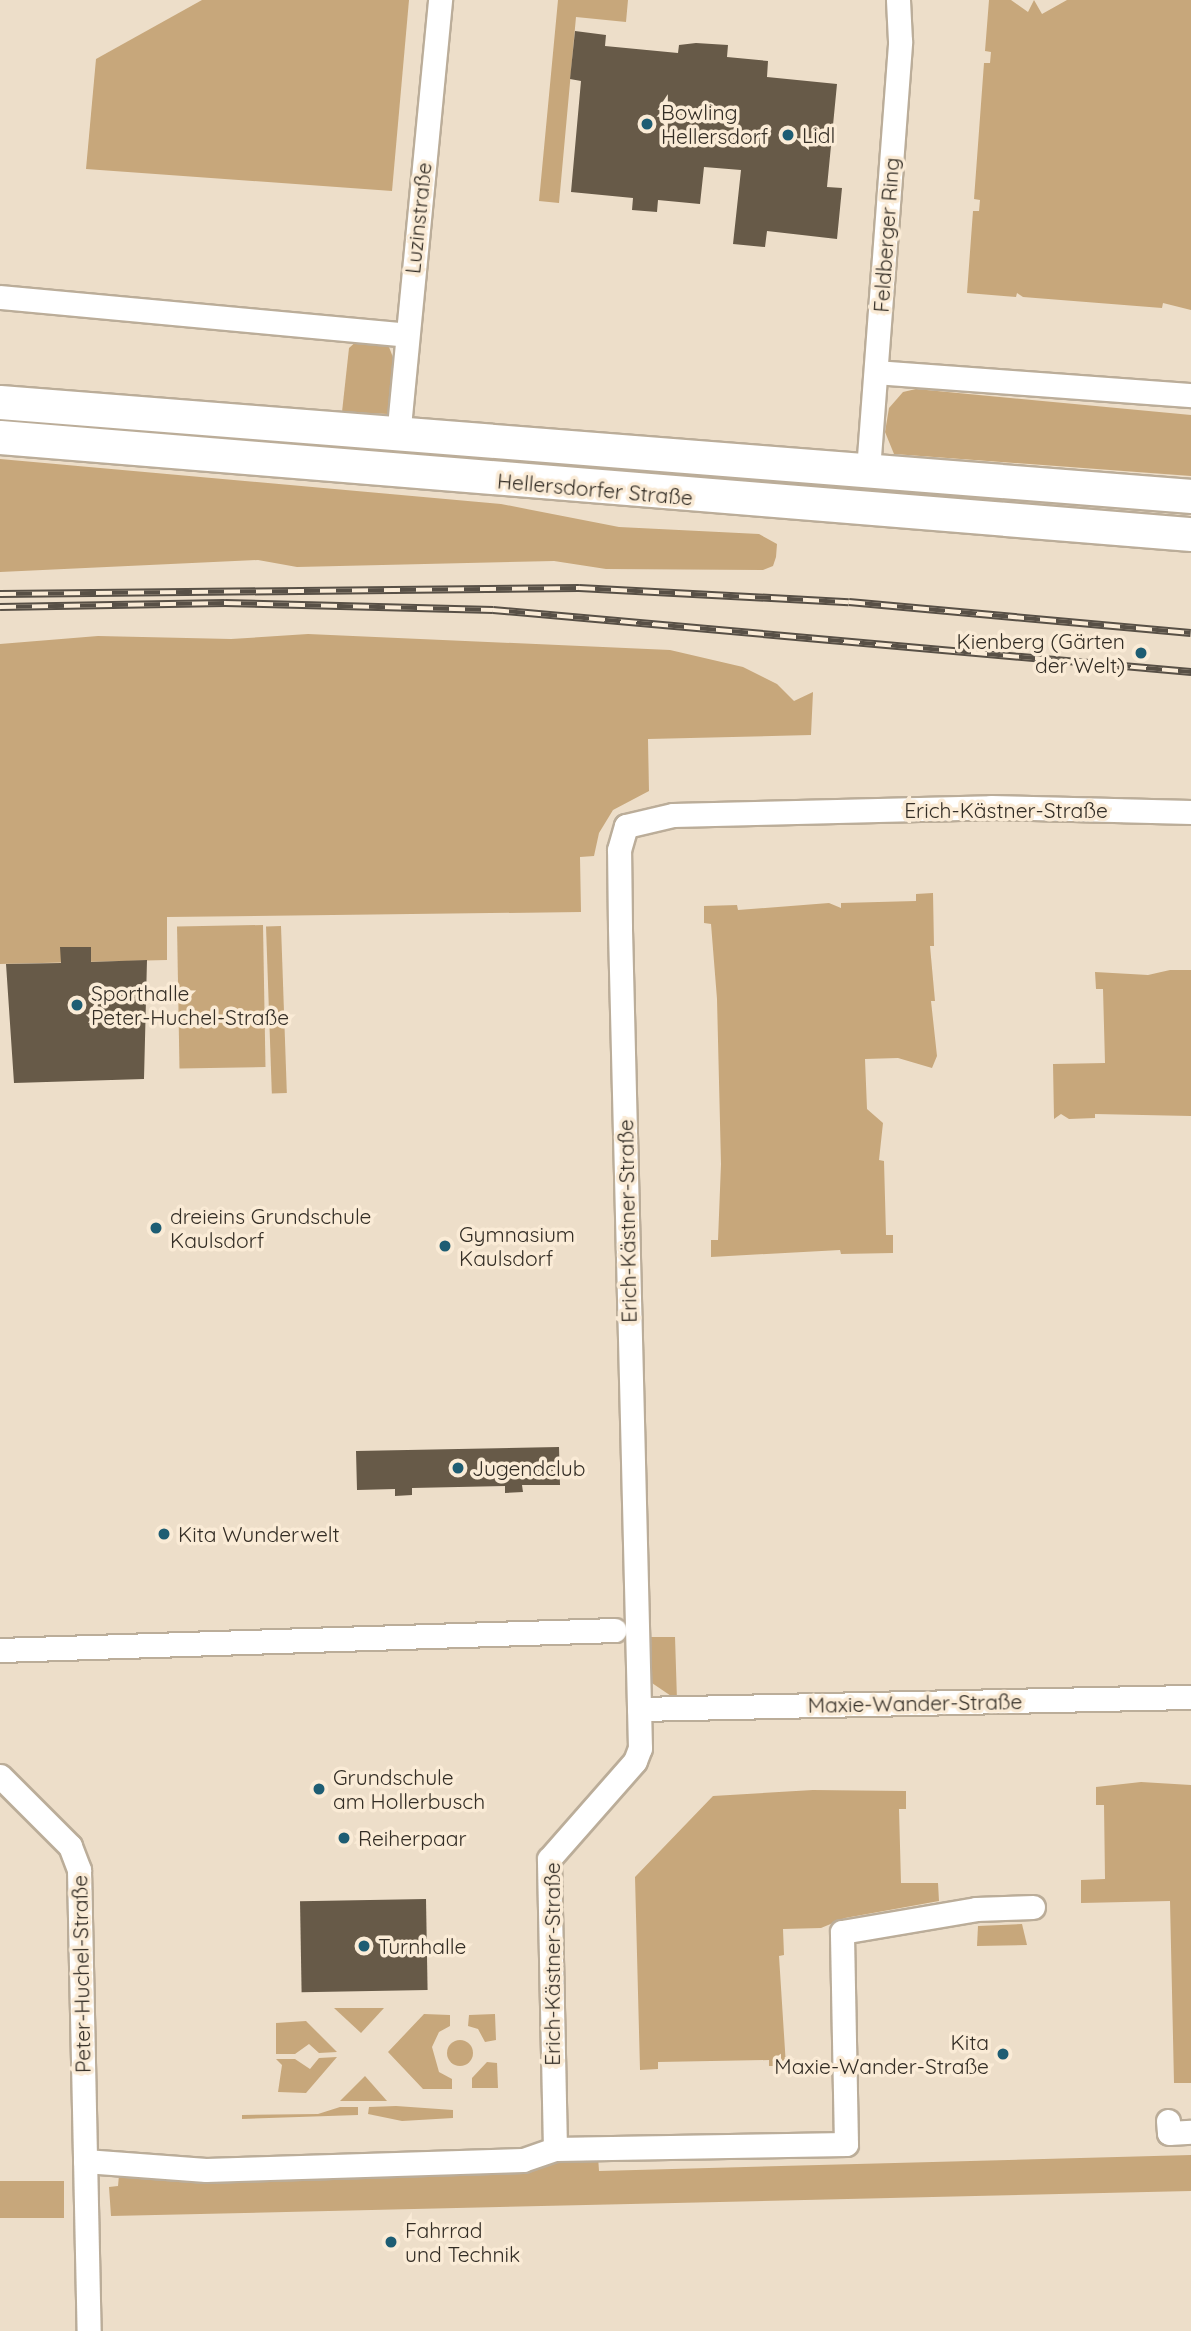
<!DOCTYPE html>
<html>
<head>
<meta charset="utf-8">
<style>
	body { margin:0 }
	#map { position:relative; width:1191px; height:2331px; overflow:hidden; background:#eddec9; font-family:Quicksand,sans-serif }
	div>[style] { position:absolute }
	[style*='--x'] { left:calc(var(--x)*1px); top:calc(var(--y)*1px); width:calc(var(--w)*1px); rotate:calc(var(--a)*1deg) }
	.green>* { inset:0; background:#c7a77b; transform-origin:0 0 }
	.round { border-radius:50% }
	.building>* { inset:0; background:#675a48; transform-origin:0 0 }
	.roads { filter:drop-shadow(2px 0 #bbad99) drop-shadow(-2px 0 #bbad99) drop-shadow(0 2px #bbad99) drop-shadow(0 -2px #bbad99) }
	.minor>* { height:23px; margin:-11.5px; padding:0 11.5px; transform-origin:11.5px; border-radius:11.5px; background:#fff }
	.secondary>* { height:33px; margin:-16.5px; padding:0 16.5px; transform-origin:16.5px; border-radius:16.5px; background:#fff }
	.rail>* { height:8px; margin-top:-4px; transform-origin:0; background:repeating-linear-gradient(90deg,#faebd6 0 16px,#585046 0 32px); box-sizing:border-box; border-block:2px solid #585046 }
	.dots>* { width:19px; height:19px; translate:-50% -50%; box-sizing:border-box; border:4px solid #faebd6; border-radius:50% }
	span { translate:-50% -50%; white-space:nowrap; text-align:center; line-height:1.15; -webkit-text-stroke:7px #faebd6; paint-order:stroke }
	.poi-label { font-size:21px; color:#332d25 }
	.left { translate:0 -50%; text-align:left }
	.right { translate:-100% -50%; text-align:right }
	.street-label { font-size:21px; color:#332d25 }
</style>
</head>
<body>
<div id="map">
	<div class="green">
		<div style="clip-path:polygon(202px 0,409px 0,392px 191px,86px 169px,96px 59px)"></div>
		<div style="clip-path:polygon(558px 0,628px 0,626px 22px,576px 17px,559px 203px,539px 201px)"></div>
		<div style="clip-path:polygon(989px 0,1011px 0,1028px 12px,1034px 0,1042px 14px,1067px 0,1191px 0,1191px 310px,1163px 303px,1162px 308px,1023px 297px,1017px 293px,1016px 297px,967px 293px,973px 211px,979px 211px,980px 200px,974px 199px,984px 63px,990px 63px,991px 52px,985px 51px)"></div>
		<div style="clip-path:polygon(359px 339px,380px 340px,389px 347px,394px 360px,388px 414px,342px 412px,349px 348px)"></div>
		<div style="clip-path:polygon(916px 389px,1191px 415px,1191px 476px,894px 454px,885px 432px,889px 408px,903px 392px)"></div>
		<div style="clip-path:polygon(0 459px,501px 504px,619px 527px,759px 534px,777px 544px,776px 557px,773px 566px,763px 570px,606px 569px,554px 561px,297px 567px,258px 560px,0 572px)"></div>
		<div style="clip-path:polygon(308px 634px,670px 650px,743px 667px,777px 684px,794px 701px,813px 692px,811px 735px,648px 739px,649px 791px,613px 810px,599px 833px,594px 856px,580px 857px,581px 912px,167px 917px,167px 960px,0 964px,0 644px,98px 636px,231px 639px)"></div>
		<div style="clip-path:polygon(933px 893px,934px 946px,930px 946px,935px 1001px,931px 1001px,937px 1056px,932px 1068px,898px 1058px,865px 1059px,867px 1109px,883px 1123px,879px 1160px,884px 1161px,886px 1235px,893px 1235px,893px 1253px,841px 1254px,840px 1250px,711px 1257px,711px 1240px,718px 1240px,721px 1164px,717px 999px,711px 924px,704px 923px,704px 906px,737px 905px,738px 910px,829px 903px,841px 908px,841px 903px,916px 901px,916px 894px)"></div>
		<div style="left:263px;top:925px;width:142px;height:86px;rotate:89deg"></div>
		<div style="left:281px;top:926px;width:167px;height:15px;rotate:88deg"></div>
		<div style="clip-path:polygon(1170px 970px,1191px 970px,1191px 1116px,1095px 1114px,1095px 1118px,1069px 1119px,1061px 1114px,1054px 1119px,1053px 1064px,1105px 1063px,1103px 989px,1096px 989px,1095px 972px,1148px 975px)"></div>
		<div style="clip-path:polygon(647px 1637px,675px 1637px,677px 1700px,649px 1681px)"></div>
		<div style="clip-path:polygon(1141px 1782px,1191px 1785px,1191px 2083px,1174px 2083px,1170px 1901px,1081px 1903px,1081px 1880px,1105px 1879px,1104px 1805px,1096px 1805px,1096px 1787px)"></div>
		<div style="clip-path:polygon(813px 1790px,906px 1791px,906px 1809px,899px 1809px,901px 1883px,938px 1883px,939px 1901px,845px 1918px,821px 1928px,783px 1929px,784px 1955px,779px 1956px,786px 2066px,769px 2066px,769px 2060px,658px 2062px,658px 2069px,640px 2070px,635px 1877px,713px 1796px)"></div>
		<div style="clip-path:polygon(1022px 1924px,1027px 1945px,977px 1946px,978px 1926px)"></div>
		<div style="clip-path:polygon(334px 2008px,384px 2008px,361px 2033px)"></div>
		<div style="clip-path:polygon(424px 2014px,450px 2015px,450px 2026px,439px 2032px,432px 2047px,439px 2072px,452px 2079px,452px 2089px,423px 2089px,388px 2052px)"></div>
		<div style="clip-path:polygon(495px 2014px,496px 2040px,485px 2042px,478px 2029px,468px 2026px,469px 2015px)"></div>
		<div style="clip-path:polygon(306px 2021px,337px 2052px,319px 2053px,309px 2044px,295px 2054px,276px 2054px,276px 2023px)"></div>
		<div class="round" style="left:447px;top:2040px;width:26px;height:26px"></div>
		<div style="clip-path:polygon(337px 2057px,306px 2093px,278px 2092px,282px 2065px,276px 2059px,295px 2059px,310px 2069px,319px 2058px)"></div>
		<div style="clip-path:polygon(487px 2062px,497px 2063px,498px 2088px,472px 2088px,472px 2078px)"></div>
		<div style="clip-path:polygon(365px 2076px,387px 2101px,340px 2101px)"></div>
		<div style="clip-path:polygon(396px 2106px,453px 2110px,453px 2118px,402px 2121px,368px 2114px,369px 2107px)"></div>
		<div style="clip-path:polygon(340px 2107px,358px 2107px,358px 2115px,242px 2119px,242px 2115px,318px 2114px)"></div>
		<div style="clip-path:polygon(1191px 2155px,1191px 2191px,111px 2216px,109px 2187px,118px 2186px,119px 2175px,174px 2178px,598px 2156px,599px 2171px)"></div>
		<div style="left:64px;top:2181px;width:37px;height:64px;rotate:90deg"></div>
	</div>
	<div class="building">
		<div style="clip-path:polygon(575px 31px,606px 35px,605px 46px,678px 53px,679px 45px,696px 43px,728px 45px,727px 57px,768px 61px,767px 77px,837px 84px,827px 187px,842px 188px,837px 239px,767px 231px,765px 247px,733px 244px,741px 170px,704px 167px,700px 204px,658px 200px,657px 212px,632px 210px,633px 198px,571px 192px,581px 81px,570px 79px)"></div>
		<div style="clip-path:polygon(60px 947px,91px 947px,91px 962px,147px 960px,144px 1079px,14px 1083px,6px 964px,61px 963px)"></div>
		<div style="clip-path:polygon(559px 1447px,560px 1485px,522px 1485px,523px 1492px,505px 1493px,505px 1486px,412px 1488px,412px 1495px,395px 1496px,395px 1489px,357px 1490px,356px 1451px)"></div>
		<div style="left:426px;top:1899px;width:91px;height:126px;rotate:89deg"></div>
	</div>
	<div class="roads">
		<div class="minor">
			<div style="--x:0;--y:297;--w:408;--a:5.3"></div>
			<div style="--x:876;--y:372;--w:316;--a:4.2"></div>
			<div style="--x:398;--y:437;--w:439;--a:-84.5"></div>
			<div style="--x:868;--y:470;--w:430;--a:-85.7"></div>
			<div style="--x:900;--y:41;--w:41;--a:-92.8"></div>
			<div style="--x:0;--y:1650;--w:615;--a:-1.86"></div>
			<div style="--x:639;--y:1709;--w:552;--a:-1.25"></div>
			<div style="--x:0;--y:1776;--w:99;--a:45"></div>
			<div style="--x:70;--y:1846;--w:26;--a:69"></div>
			<div style="--x:79;--y:1870;--w:461;--a:88.8"></div>
			<div style="--x:1168;--y:2121;--w:12;--a:85"></div>
			<div style="--x:1169;--y:2133;--w:22;--a:-3"></div>
			<div style="--x:555;--y:2149;--w:290;--a:-91.2"></div>
			<div style="--x:549;--y:1859;--w:130;--a:-48.7"></div>
			<div style="--x:635;--y:1761;--w:14;--a:-69"></div>
			<div style="--x:640;--y:1748;--w:821;--a:-91.4"></div>
			<div style="--x:620;--y:927;--w:77;--a:-90.7"></div>
			<div style="--x:619;--y:850;--w:25;--a:-74"></div>
			<div style="--x:626;--y:826;--w:48;--a:-13.2"></div>
			<div style="--x:673;--y:815;--w:318;--a:-1.4"></div>
			<div style="--x:991;--y:807;--w:200;--a:1.4"></div>
			<div style="--x:85;--y:2161;--w:121;--a:4.3"></div>
			<div style="--x:206;--y:2170;--w:317;--a:-1.8"></div>
			<div style="--x:523;--y:2160;--w:34;--a:-19"></div>
			<div style="--x:555;--y:2149;--w:291;--a:-1"></div>
			<div style="--x:846;--y:2144;--w:212;--a:-91.1"></div>
			<div style="--x:842;--y:1932;--w:136;--a:-9.7"></div>
			<div style="--x:976;--y:1909;--w:57;--a:-2"></div>
		</div>
		<div class="secondary">
			<div style="--x:0;--y:402;--w:1195;--a:4.51"></div>
			<div style="--x:0;--y:437;--w:1195;--a:4.66"></div>
		</div>
	</div>
	<div class="rail">
		<div style="--x:0;--y:594;--w:579;--a:-0.59"></div>
		<div style="--x:579;--y:588;--w:270;--a:3"></div>
		<div style="--x:849;--y:602;--w:343;--a:5.2"></div>
		<div style="--x:0;--y:607;--w:225;--a:-1"></div>
		<div style="--x:225;--y:603;--w:268;--a:1.5"></div>
		<div style="--x:493;--y:610;--w:701;--a:5.08"></div>
	</div>
	<div class="dots">
		<div style="left:647px;top:124px;background:#1e5d73"></div>
		<div style="left:788px;top:135px;background:#1e5d73"></div>
		<div style="left:1141px;top:653px;background:#1e5d73"></div>
		<div style="left:77px;top:1005px;background:#1e5d73"></div>
		<div style="left:156px;top:1228px;background:#1e5d73"></div>
		<div style="left:445px;top:1246px;background:#1e5d73"></div>
		<div style="left:458px;top:1468px;background:#1e5d73"></div>
		<div style="left:164px;top:1534px;background:#1e5d73"></div>
		<div style="left:319px;top:1789px;background:#1e5d73"></div>
		<div style="left:344px;top:1838px;background:#1e5d73"></div>
		<div style="left:364px;top:1946px;background:#1e5d73"></div>
		<div style="left:1003px;top:2054px;background:#1e5d73"></div>
		<div style="left:391px;top:2242px;background:#1e5d73"></div>
	</div>
	<div class="poi-label">
		<span class="left" style="left:661px;top:124px">Bowling<br>Hellersdorf</span>
		<span class="left" style="left:802px;top:135px">Lidl</span>
		<span class="right" style="left:1125px;top:653px">Kienberg (Gärten<br>der Welt)</span>
		<span class="left" style="left:91px;top:1005px">Sporthalle<br>Peter-Huchel-Straße</span>
		<span class="left" style="left:170px;top:1228px">dreieins Grundschule<br>Kaulsdorf</span>
		<span class="left" style="left:459px;top:1246px">Gymnasium<br>Kaulsdorf</span>
		<span class="left" style="left:472px;top:1468px">Jugendclub</span>
		<span class="left" style="left:178px;top:1534px">Kita Wunderwelt</span>
		<span class="left" style="left:333px;top:1789px">Grundschule<br>am Hollerbusch</span>
		<span class="left" style="left:358px;top:1838px">Reiherpaar</span>
		<span class="left" style="left:378px;top:1946px">Turnhalle</span>
		<span class="right" style="left:989px;top:2054px">Kita<br>Maxie-Wander-Straße</span>
		<span class="left" style="left:405px;top:2242px">Fahrrad<br>und Technik</span>
	</div>
	<div class="street-label">
		<span style="left:418px;top:218px;rotate:-84deg">Luzinstraße</span>
		<span style="left:886px;top:235px;rotate:-86deg">Feldberger Ring</span>
		<span style="left:595px;top:489px;rotate:5deg">Hellersdorfer Straße</span>
		<span style="left:1006px;top:810px">Erich-Kästner-Straße</span>
		<span style="left:627px;top:1221px;rotate:-91deg">Erich-Kästner-Straße</span>
		<span style="left:915px;top:1703px;rotate:-1deg">Maxie-Wander-Straße</span>
		<span style="left:552px;top:1964px;rotate:-90deg">Erich-Kästner-Straße</span>
		<span style="left:81px;top:1974px;rotate:-91deg">Peter-Huchel-Straße</span>
	</div>
</div>
</body>
</html>
